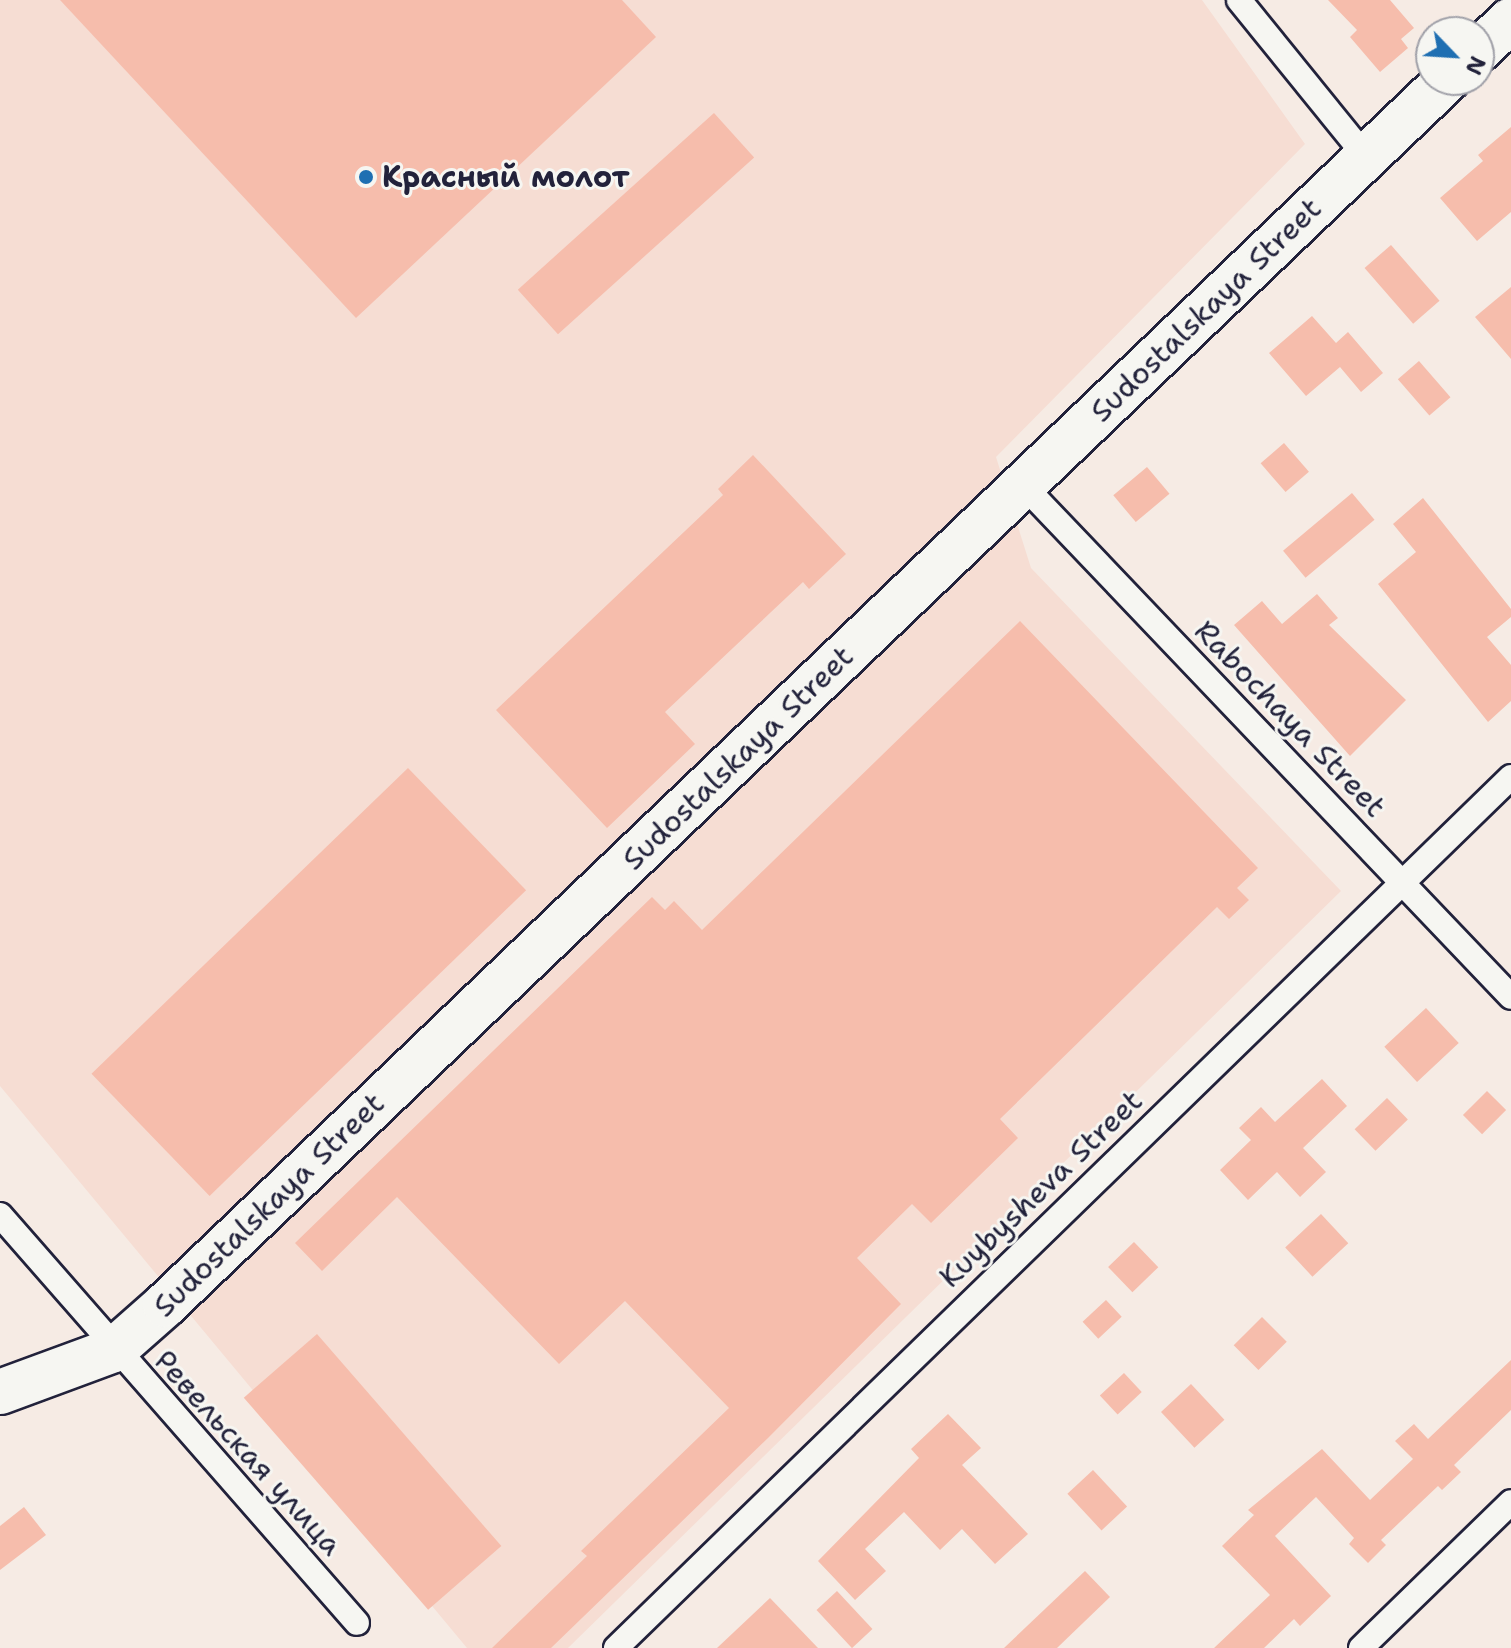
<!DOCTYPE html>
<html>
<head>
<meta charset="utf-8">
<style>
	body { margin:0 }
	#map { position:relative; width:1511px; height:1648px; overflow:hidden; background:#f6ebe4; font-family:"Shantell Sans",sans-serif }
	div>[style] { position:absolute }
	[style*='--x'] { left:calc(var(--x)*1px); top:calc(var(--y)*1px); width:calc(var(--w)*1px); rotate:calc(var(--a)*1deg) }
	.built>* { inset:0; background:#f6ddd3 }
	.building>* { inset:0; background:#f6bdac; transform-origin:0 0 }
	.roads { filter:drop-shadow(2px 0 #22223b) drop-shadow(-2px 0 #22223b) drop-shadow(0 2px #22223b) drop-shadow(0 -2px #22223b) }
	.street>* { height:24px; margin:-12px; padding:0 12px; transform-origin:12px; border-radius:12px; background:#f6f6f2 }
	.highway>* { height:44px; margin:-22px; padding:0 22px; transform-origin:22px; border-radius:22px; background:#f6f6f2 }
	.dots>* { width:22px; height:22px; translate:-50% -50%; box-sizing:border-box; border:4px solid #f6f6f2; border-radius:50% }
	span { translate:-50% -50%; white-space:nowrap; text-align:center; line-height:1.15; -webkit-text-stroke:6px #f6f6f2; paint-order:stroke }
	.poi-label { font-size:30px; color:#22223b; font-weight:700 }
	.left { translate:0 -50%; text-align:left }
	.street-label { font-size:30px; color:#22223b }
	.north { position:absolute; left:1415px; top:16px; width:80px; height:80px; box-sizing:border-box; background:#f6f6f2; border:2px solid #a1a1a9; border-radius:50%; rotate:115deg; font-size:22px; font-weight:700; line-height:32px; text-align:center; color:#22223b }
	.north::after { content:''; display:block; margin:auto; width:28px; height:36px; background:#1f6fb2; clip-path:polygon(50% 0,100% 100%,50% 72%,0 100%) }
</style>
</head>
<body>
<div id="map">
	<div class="built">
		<div style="clip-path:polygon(0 0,1202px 0,1305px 144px,996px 457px,1031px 568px,1341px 891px,568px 1648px,467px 1648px,0 1086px)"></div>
	</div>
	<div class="building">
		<div style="clip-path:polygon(60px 0,622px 0,656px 37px,356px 318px)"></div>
		<div style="clip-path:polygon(1328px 0,1390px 0,1414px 28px,1401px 39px,1408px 48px,1380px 72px,1350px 37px,1357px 30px)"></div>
		<div style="left:714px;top:113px;width:60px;height:264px;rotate:48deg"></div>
		<div style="clip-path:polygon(1511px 127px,1511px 212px,1477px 241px,1440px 198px,1483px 161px,1478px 155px)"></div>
		<div style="left:1391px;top:245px;width:74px;height:35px;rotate:49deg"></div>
		<div style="clip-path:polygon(1511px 287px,1511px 359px,1475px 317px)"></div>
		<div style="clip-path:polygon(1312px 316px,1336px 343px,1348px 332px,1383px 373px,1361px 392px,1340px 367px,1306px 396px,1269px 353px)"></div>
		<div style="left:1419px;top:361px;width:48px;height:28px;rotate:49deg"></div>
		<div style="left:1284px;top:443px;width:38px;height:31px;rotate:49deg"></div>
		<div style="clip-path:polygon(753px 455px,846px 554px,809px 589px,803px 582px,665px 712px,695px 744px,607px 828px,496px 710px,723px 495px,718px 489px)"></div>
		<div style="left:1147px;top:467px;width:35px;height:44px;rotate:50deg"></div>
		<div style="left:1352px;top:493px;width:35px;height:90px;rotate:50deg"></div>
		<div style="clip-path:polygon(1423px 498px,1511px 609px,1511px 617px,1487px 637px,1511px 665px,1511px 701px,1488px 722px,1378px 584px,1416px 552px,1393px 524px)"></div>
		<div style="clip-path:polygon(1317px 594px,1338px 618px,1329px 625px,1406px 700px,1350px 756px,1234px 625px,1262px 601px,1282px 624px)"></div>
		<div style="clip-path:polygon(1020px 621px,1258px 868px,1237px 888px,1249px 900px,1229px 919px,1217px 907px,1000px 1119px,1018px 1138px,931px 1223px,912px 1204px,857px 1258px,901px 1304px,768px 1438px,551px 1648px,492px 1648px,587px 1556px,581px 1551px,729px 1408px,625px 1301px,559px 1364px,397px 1197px,322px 1271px,295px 1243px,652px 897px,665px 910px,674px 901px,702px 930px)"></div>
		<div style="left:408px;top:768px;width:170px;height:440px;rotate:46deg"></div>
		<div style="left:1426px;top:1008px;width:48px;height:57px;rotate:47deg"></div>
		<div style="clip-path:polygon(1322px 1079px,1347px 1106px,1303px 1148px,1326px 1172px,1300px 1197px,1277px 1172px,1248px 1200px,1220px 1170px,1251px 1140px,1239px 1128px,1261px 1107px,1275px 1122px)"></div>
		<div style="left:1487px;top:1091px;width:27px;height:34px;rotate:45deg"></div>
		<div style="left:1387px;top:1098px;width:30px;height:45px;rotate:46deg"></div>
		<div style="left:1321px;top:1214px;width:40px;height:49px;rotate:47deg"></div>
		<div style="left:1134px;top:1242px;width:35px;height:36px;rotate:46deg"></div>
		<div style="left:1106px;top:1300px;width:23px;height:32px;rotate:47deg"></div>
		<div style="left:1262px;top:1317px;width:35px;height:40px;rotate:45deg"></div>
		<div style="left:317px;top:1334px;width:281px;height:97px;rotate:49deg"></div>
		<div style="clip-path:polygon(1511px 1360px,1511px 1410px,1454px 1465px,1461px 1472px,1442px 1490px,1438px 1486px,1381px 1540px,1386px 1545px,1368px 1563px,1349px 1544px,1354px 1538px,1316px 1497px,1275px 1536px,1331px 1596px,1300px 1626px,1294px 1619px,1264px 1648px,1214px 1648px,1270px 1595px,1222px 1546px,1254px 1515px,1248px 1510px,1322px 1449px,1370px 1500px,1413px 1459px,1395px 1441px,1414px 1424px,1428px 1439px)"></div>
		<div style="left:1124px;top:1373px;width:26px;height:33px;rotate:47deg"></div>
		<div style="left:1191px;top:1384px;width:49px;height:41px;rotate:47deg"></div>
		<div style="clip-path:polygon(948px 1414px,981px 1448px,962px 1465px,1028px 1534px,995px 1564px,962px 1529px,940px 1550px,904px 1512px,865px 1549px,886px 1571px,855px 1600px,818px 1561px,919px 1458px,911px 1449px)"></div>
		<div style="left:1093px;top:1470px;width:50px;height:35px;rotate:47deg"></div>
		<div style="clip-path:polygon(24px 1507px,46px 1535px,0 1570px,0 1526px)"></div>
		<div style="clip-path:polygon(1085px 1571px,1110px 1597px,1057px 1648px,1004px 1648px)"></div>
		<div style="left:837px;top:1591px;width:52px;height:28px;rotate:47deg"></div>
		<div style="clip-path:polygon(770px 1598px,818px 1648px,717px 1648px)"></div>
	</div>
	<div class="roads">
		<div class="street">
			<div style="--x:1239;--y:0;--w:202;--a:51"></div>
			<div style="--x:1023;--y:485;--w:707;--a:46.37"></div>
			<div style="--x:0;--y:1215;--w:542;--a:48.81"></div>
			<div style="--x:616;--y:1648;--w:1249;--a:-44.22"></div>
			<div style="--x:1361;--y:1648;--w:209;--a:-44.2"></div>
		</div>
		<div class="highway">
			<div style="--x:1479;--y:50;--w:44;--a:-43.2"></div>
			<div style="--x:0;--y:1392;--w:121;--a:-20.2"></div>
			<div style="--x:114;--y:1350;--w:68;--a:-41.4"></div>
			<div style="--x:165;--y:1305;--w:1773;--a:-43.7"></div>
		</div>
	</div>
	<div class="dots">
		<div style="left:366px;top:177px;background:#1f6fb2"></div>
	</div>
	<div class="poi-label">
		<span class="left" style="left:382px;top:177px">Красный молот</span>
	</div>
	<div class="street-label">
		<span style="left:1206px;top:310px;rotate:-44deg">Sudostalskaya Street</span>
		<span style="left:1290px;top:719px;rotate:46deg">Rabochaya Street</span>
		<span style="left:738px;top:758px;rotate:-44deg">Sudostalskaya Street</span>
		<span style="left:1041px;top:1189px;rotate:-44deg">Kuybysheva Street</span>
		<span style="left:269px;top:1205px;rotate:-44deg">Sudostalskaya Street</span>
		<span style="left:248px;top:1453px;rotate:48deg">Ревельская улица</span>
	</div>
	<div class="north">N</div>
</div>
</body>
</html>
